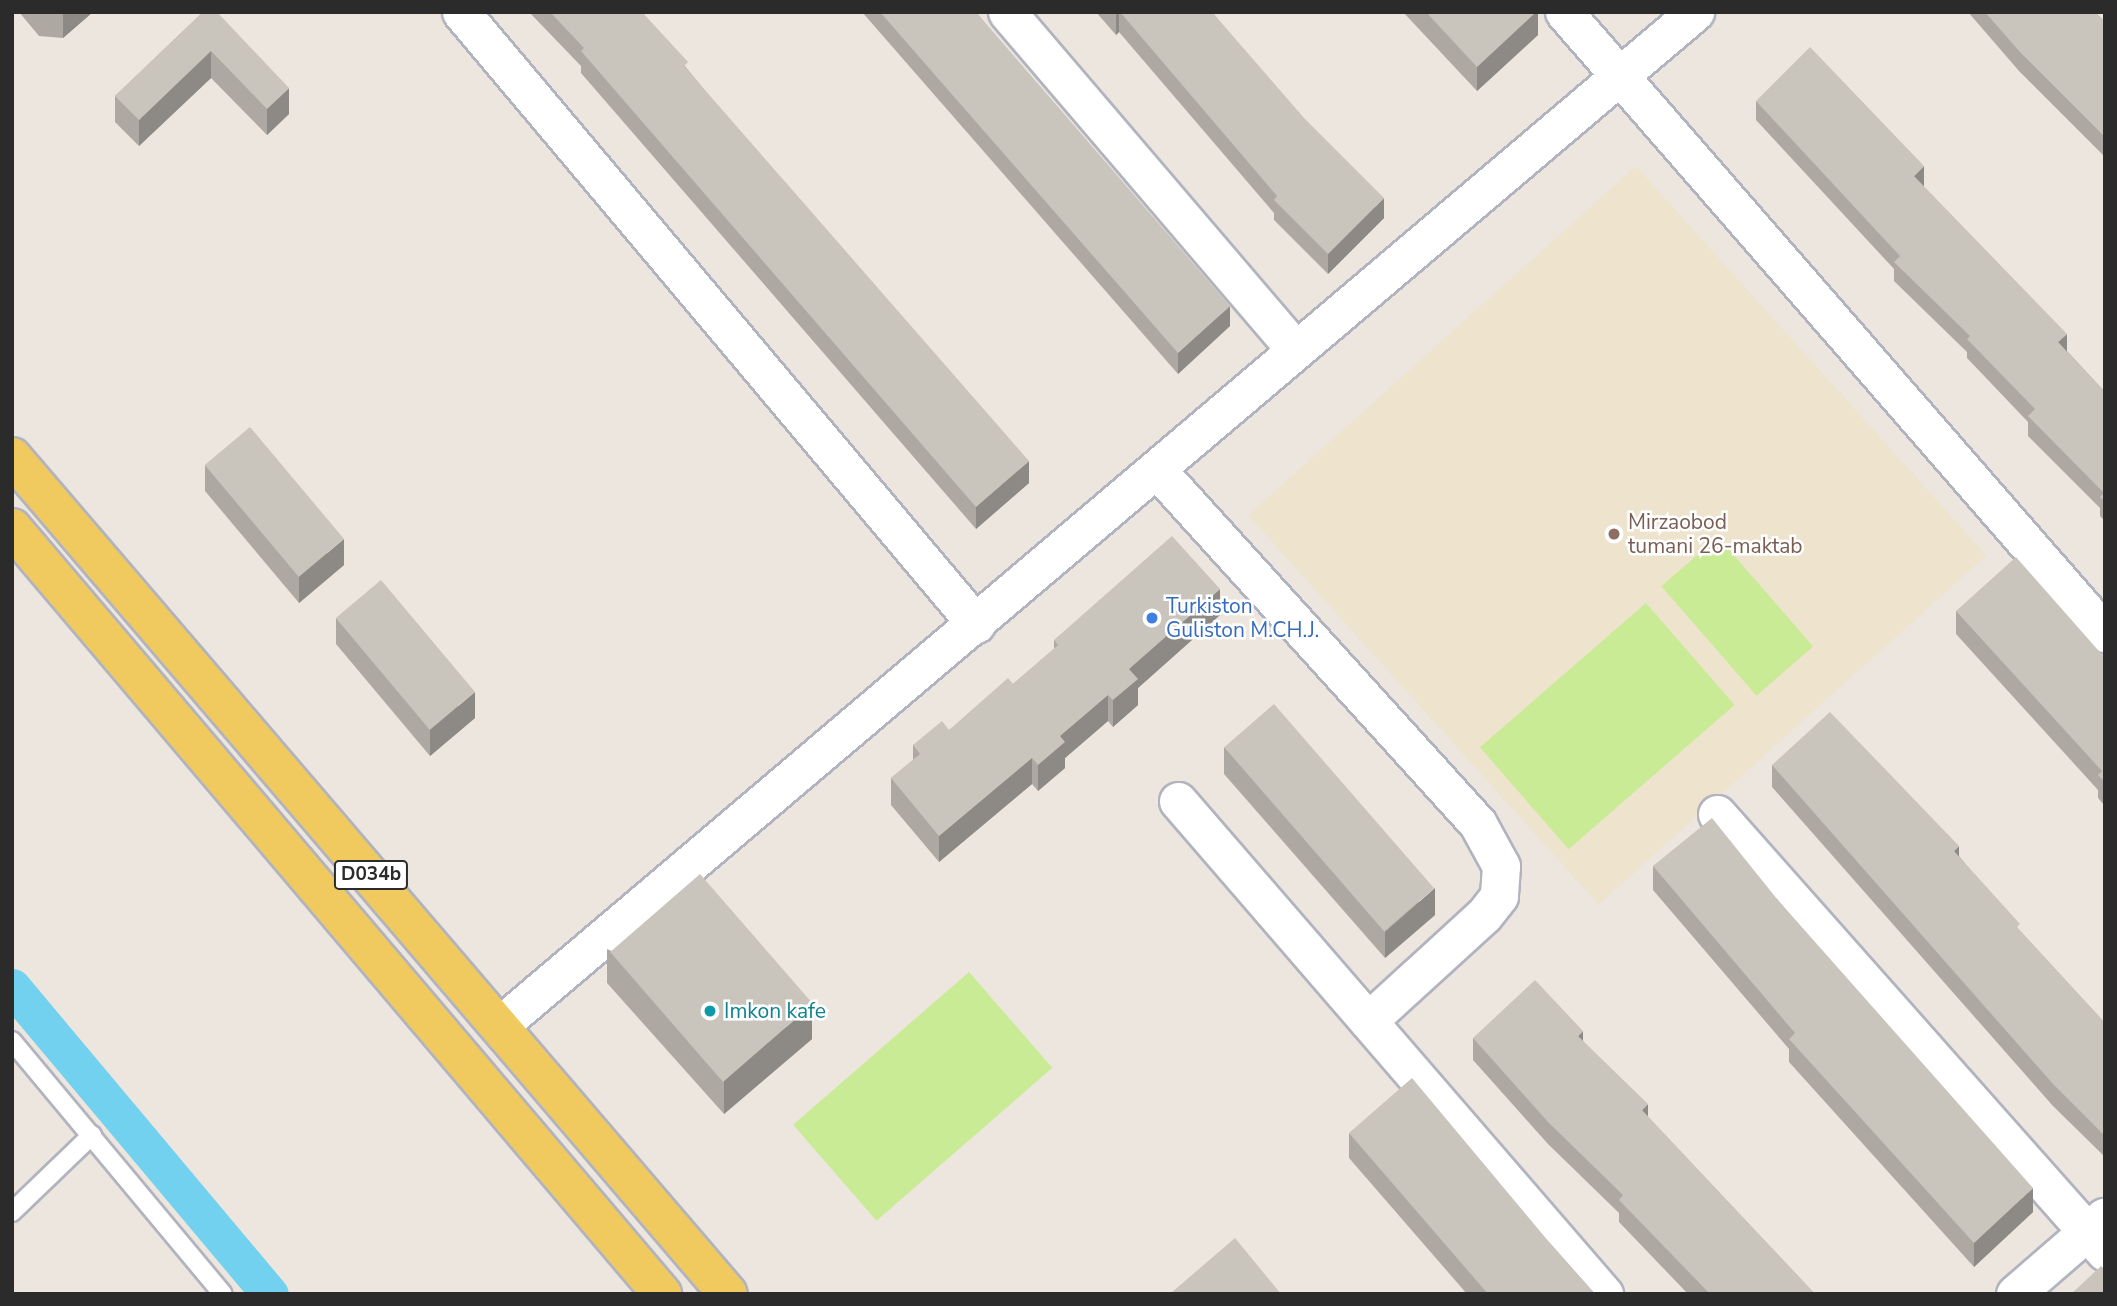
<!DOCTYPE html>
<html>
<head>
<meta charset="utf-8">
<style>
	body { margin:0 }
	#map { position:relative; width:2117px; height:1306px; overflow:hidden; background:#ede6de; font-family:"Nunito Sans",sans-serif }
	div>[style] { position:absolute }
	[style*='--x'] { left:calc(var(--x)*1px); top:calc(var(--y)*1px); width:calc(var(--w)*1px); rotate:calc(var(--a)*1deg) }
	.education>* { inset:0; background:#eee3cd; transform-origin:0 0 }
	.pitch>* { inset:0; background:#c9eb96; transform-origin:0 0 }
	.canal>* { height:37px; margin:-18.5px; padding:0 18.5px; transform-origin:18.5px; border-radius:18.5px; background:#71d1ef }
	.roads { filter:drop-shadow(2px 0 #b1b4bf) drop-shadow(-2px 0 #b1b4bf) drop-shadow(0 2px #b1b4bf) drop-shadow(0 -2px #b1b4bf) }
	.service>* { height:18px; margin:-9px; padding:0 9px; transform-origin:9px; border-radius:9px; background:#fff }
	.minor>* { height:37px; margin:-18.5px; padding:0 18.5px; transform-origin:18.5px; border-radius:18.5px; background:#fff }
	.primary>* { height:38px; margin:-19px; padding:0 19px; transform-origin:19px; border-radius:19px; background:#f1ca5f }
	.wall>* { inset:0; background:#ada9a2 }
	.shaded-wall>* { inset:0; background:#8d8984 }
	.building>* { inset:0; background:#c9c4bc; transform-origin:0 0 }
	.dots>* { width:19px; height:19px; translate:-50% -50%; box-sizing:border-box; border:4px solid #fff; border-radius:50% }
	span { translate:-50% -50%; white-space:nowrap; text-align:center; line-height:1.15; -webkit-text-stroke:5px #fff; paint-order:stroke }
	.shield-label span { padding:2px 5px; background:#fff; border:2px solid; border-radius:5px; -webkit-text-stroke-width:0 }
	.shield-label { font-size:19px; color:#2b2b2b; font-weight:700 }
	.education-label { font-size:21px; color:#785e54 }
	.left { translate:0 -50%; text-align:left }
	.shop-label { font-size:21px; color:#366cbe }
	.culture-label { font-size:21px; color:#0d838f }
	.frame { position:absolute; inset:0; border:14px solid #2b2b2b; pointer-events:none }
</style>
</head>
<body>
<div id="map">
	<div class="education">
		<div style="left:1636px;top:166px;width:524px;height:522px;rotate:48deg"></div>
	</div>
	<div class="pitch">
		<div style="left:1718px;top:537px;width:145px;height:75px;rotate:49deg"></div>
		<div style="left:1646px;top:603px;width:135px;height:220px;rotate:49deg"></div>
		<div style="left:969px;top:972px;width:127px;height:233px;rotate:49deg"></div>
	</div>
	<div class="canal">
		<div style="--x:12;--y:987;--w:401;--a:50"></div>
	</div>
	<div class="roads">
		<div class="service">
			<div style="--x:12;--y:1041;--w:329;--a:50.2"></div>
			<div style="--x:12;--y:1212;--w:111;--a:-43.9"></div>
		</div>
		<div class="minor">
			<div style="--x:461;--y:12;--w:800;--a:49.92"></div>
			<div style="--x:1007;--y:12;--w:443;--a:49.5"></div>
			<div style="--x:1564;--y:12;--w:824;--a:48.94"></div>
			<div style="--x:1158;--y:471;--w:476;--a:47.8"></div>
			<div style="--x:1478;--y:824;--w:48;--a:61.3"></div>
			<div style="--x:1501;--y:866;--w:30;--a:94"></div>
			<div style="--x:1499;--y:896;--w:24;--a:128"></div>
			<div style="--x:1484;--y:915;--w:157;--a:137.6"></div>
			<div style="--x:1178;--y:801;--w:652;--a:49.17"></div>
			<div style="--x:1717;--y:814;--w:585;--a:48.46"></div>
			<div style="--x:500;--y:1025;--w:1567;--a:-40.29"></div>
			<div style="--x:2015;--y:1294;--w:118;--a:-40.9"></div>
		</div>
		<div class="primary">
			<div style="--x:12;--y:457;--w:1101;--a:49.46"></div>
			<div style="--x:12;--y:528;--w:1005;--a:49.68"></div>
		</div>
	</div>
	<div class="wall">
		<div style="clip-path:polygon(19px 12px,93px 12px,63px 38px,39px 36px)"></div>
		<div style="clip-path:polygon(203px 12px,289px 114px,267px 135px,211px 78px,139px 146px,115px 122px,115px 96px)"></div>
		<div style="clip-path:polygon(529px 12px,642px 12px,688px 70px,1029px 483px,976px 529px,581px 73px,581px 66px)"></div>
		<div style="clip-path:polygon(862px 12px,976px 12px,1230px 326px,1178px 374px)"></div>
		<div style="clip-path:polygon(1096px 12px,1212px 12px,1384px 218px,1328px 274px,1274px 220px,1274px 213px,1119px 32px,1116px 35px)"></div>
		<div style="clip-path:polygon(1403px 12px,1538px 12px,1538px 35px,1477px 91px)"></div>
		<div style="clip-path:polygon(1968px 12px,2095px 12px,2105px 22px,2105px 157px,2019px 71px)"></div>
		<div style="clip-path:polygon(1756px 101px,1924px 186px,1923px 187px,2067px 351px,2105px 392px,2105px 521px,2100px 516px,2100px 508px,2028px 436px,2028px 422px,1967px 358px,1967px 352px,1894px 281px,1894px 269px,1756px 120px)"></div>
		<div style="clip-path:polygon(205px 465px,344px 565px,299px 603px,205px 491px)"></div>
		<div style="clip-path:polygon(1956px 611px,2105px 658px,2105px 806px,2098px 798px,2098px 790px,1956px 634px)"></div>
		<div style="clip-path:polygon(1220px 615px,1138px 688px,1138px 705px,1113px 727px,1108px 721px,1065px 758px,1065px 768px,1038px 791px,1032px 784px,939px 862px,891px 805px,891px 778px,913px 760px,913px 745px,949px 730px,1013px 684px,1054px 649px,1054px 640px)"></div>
		<div style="clip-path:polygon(336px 618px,475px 718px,430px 756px,336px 644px)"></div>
		<div style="clip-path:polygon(1224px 747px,1435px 915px,1385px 958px,1224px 774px)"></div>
		<div style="clip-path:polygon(1772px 765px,1959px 856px,2020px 931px,2105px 1023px,2105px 1157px,2053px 1106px,1772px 787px)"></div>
		<div style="clip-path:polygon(1653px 866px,1777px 899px,2033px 1212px,1974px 1267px,1789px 1062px,1789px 1049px,1653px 890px)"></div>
		<div style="clip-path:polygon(607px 949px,812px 1039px,724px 1114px,607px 983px)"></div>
		<div style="clip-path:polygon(1473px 1038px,1583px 1041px,1648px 1117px,1815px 1294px,1688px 1294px,1619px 1222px,1619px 1213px,1548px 1144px,1473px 1060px)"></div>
		<div style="clip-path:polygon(1349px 1133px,1549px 1242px,1595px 1294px,1467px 1294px,1349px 1158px)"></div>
	</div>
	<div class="shaded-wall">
		<div style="clip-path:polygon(63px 12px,93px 12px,63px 38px)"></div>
		<div style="clip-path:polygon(1119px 12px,1119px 32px,1116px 35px,1116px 15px)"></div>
		<div style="clip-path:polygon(1536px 12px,1538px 12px,1538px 35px,1477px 91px,1477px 67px)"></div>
		<div style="clip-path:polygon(211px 51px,211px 78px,139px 146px,139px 120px)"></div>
		<div style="clip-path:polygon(289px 88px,289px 114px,267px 135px,267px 109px)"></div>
		<div style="clip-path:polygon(1924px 166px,1924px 186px,1914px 196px,1914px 176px)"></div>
		<div style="clip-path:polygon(1384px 198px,1384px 218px,1328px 274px,1328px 254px)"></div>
		<div style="clip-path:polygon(1230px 306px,1230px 326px,1178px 374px,1178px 353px)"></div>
		<div style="clip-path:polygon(2067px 334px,2067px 353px,2058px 342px)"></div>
		<div style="clip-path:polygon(1029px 461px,1029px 483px,976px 529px,976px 507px)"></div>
		<div style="clip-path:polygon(344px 539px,344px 565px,299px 603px,299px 577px)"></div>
		<div style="clip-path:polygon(1220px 589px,1220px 615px,1138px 688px,1138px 705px,1113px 727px,1113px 700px,1129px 669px)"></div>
		<div style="clip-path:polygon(475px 692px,475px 718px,430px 756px,430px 730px)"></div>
		<div style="clip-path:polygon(1108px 695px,1108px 721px,1065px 758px,1065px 768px,1038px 791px,1038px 765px,1060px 736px)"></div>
		<div style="clip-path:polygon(1032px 758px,1032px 784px,939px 862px,939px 836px)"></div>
		<div style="clip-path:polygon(1959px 846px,1959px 868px,1954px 851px)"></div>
		<div style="clip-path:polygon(1435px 888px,1435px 915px,1385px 958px,1385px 932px)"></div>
		<div style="clip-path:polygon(812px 1005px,812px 1039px,724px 1114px,724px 1080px)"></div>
		<div style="clip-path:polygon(1583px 1031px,1583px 1054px,1578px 1036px)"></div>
		<div style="clip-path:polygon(1648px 1104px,1648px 1126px,1642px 1110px)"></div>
		<div style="clip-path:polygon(2033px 1188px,2033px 1212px,1974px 1267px,1974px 1243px)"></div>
	</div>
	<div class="building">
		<div style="clip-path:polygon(203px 12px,217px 12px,289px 88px,267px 109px,211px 51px,139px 120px,115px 96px)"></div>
		<div style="clip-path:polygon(550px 12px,642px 12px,688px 62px,684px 66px,1029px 461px,976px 507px,581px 51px,584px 48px)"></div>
		<div style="clip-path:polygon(880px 12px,976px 12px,1230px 306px,1178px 353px)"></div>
		<div style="clip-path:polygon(1120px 12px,1212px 12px,1304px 118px,1384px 198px,1328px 254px,1274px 200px,1277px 196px)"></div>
		<div style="clip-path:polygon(1426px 12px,1536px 12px,1477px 67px)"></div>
		<div style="clip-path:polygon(1985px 12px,2095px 12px,2105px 22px,2105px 137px,2019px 51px)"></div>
		<div style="clip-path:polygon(1810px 47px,1924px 166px,1914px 176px,2067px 334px,2058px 342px,2105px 392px,2105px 502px,2100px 497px,2104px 493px,2028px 416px,2035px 409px,1967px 339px,1970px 336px,1894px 262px,1900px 256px,1756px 101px)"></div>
		<div style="left:250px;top:427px;width:146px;height:59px;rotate:50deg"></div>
		<div style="clip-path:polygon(1172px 536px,1220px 589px,1129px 669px,1138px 679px,1113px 700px,1108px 695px,1060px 736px,1065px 742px,1038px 765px,1032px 758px,939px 836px,891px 778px,920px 754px,913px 745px,942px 721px,949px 730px,1008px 678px,1013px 684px,1058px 645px,1054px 640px)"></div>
		<div style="clip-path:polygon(2016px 557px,2105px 658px,2105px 782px,2098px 775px,2102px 771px,1956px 611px)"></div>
		<div style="left:381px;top:580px;width:146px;height:59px;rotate:50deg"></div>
		<div style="left:1274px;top:704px;width:244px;height:66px;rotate:49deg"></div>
		<div style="clip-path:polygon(1830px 712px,1959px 846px,1954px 851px,2020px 924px,2017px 927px,2105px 1023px,2105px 1136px,2053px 1084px,1772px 765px)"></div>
		<div style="clip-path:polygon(1712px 818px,1777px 899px,2033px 1188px,1974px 1243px,1789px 1039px,1795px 1033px,1653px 866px)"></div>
		<div style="left:700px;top:874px;width:172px;height:119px;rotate:49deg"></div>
		<div style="clip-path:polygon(1535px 980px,1583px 1031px,1578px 1036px,1648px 1104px,1642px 1110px,1815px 1294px,1710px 1294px,1619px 1200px,1623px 1195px,1548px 1122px,1473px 1038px)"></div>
		<div style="clip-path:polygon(1412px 1078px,1549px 1242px,1595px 1294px,1488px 1294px,1349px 1133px)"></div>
		<div style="clip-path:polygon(1235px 1238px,1281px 1294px,1171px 1294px,1171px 1293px)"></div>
		<div style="clip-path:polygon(2101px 1266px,2105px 1270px,2105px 1294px,2071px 1294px)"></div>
	</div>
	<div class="dots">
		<div style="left:1614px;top:534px;background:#8d6e63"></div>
		<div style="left:1152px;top:618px;background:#3f7fe0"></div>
		<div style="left:710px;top:1011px;background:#0f9aa8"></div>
	</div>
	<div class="shield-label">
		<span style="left:371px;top:875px">D034b</span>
	</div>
	<div class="education-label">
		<span class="left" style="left:1628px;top:534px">Mirzaobod<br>tumani 26-maktab</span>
	</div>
	<div class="shop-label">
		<span class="left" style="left:1166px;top:618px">Turkiston<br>Guliston M.CH.J.</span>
	</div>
	<div class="culture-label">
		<span class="left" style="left:724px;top:1011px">Imkon kafe</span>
	</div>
	<div class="frame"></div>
</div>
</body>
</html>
